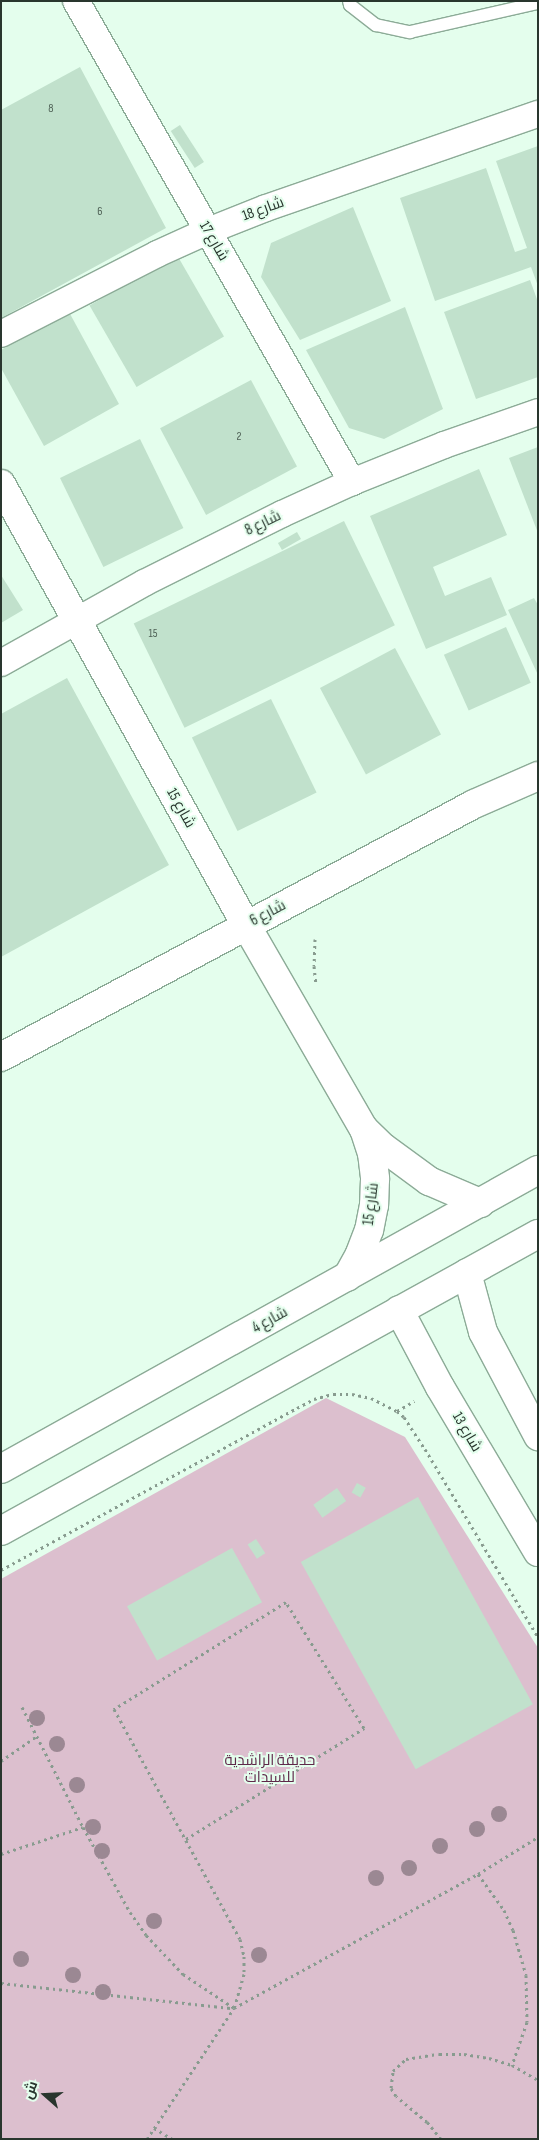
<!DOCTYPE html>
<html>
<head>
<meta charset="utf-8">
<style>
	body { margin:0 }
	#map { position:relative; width:539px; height:2140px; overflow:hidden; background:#e4feed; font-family:"Sofia Sans Condensed",Cairo,sans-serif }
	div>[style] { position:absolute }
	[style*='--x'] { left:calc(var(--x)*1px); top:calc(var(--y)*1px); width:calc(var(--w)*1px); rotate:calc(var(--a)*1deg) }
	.green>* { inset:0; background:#dcbfce }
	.building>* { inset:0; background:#c1e1cc; transform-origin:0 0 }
	.path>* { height:3px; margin-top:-1.5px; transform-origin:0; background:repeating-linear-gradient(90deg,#889b8f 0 2.5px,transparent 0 6.5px) }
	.roads { filter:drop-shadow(1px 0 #8cab97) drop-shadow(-1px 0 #8cab97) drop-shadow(0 1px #8cab97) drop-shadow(0 -1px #8cab97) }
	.lane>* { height:12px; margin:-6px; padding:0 6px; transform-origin:6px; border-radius:6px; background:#fff }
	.street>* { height:26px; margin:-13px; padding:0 13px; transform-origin:13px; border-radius:13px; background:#fff }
	.secondary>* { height:28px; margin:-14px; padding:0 14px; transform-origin:14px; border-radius:14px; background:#fff }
	.trees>* { width:16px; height:16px; margin:-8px; border-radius:50%; background:#9b8893 }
	span { translate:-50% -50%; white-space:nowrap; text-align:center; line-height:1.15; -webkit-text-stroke:4px #e4feed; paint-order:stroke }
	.number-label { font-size:12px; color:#4f6156 }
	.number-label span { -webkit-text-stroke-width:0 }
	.street-label { font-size:15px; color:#29362e }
	.park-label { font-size:15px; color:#5f284a }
	.frame { position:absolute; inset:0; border:2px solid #29362e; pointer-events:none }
	.north { position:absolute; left:20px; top:2070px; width:50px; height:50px; -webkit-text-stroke:4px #e4feed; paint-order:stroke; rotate:289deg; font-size:14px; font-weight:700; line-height:20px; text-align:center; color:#29362e }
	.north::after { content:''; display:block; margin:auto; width:18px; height:22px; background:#29362e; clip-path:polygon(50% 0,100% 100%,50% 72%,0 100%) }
</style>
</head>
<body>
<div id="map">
	<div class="green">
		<div style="clip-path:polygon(326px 1398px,405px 1437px,538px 1648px,538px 2139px,1px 2139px,1px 1579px)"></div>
	</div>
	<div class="building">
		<div style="clip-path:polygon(80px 67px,166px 228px,1px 318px,1px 110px)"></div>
		<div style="left:180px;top:125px;width:44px;height:11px;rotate:57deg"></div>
		<div style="clip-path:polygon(538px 146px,538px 286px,531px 267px,435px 301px,400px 198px,486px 168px,515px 252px,527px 248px,496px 161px)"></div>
		<div style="clip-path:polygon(353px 207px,391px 301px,300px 340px,261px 277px,271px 243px)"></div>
		<div style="left:177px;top:255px;width:94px;height:101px;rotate:60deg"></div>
		<div style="clip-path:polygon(530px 280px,538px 302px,538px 377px,476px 399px,444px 312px)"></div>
		<div style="clip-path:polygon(405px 307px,443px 409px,384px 439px,349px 428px,306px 350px)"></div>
		<div style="clip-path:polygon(69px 312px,119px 404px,44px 446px,1px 368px,1px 350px)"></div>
		<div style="left:251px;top:380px;width:98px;height:103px;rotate:62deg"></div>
		<div style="left:140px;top:439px;width:99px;height:89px;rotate:64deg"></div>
		<div style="clip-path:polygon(538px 447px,538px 533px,509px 458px)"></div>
		<div style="clip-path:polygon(479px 469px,507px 535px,433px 567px,445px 596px,491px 577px,507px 615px,426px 649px,370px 516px)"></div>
		<div style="left:344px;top:521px;width:116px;height:234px;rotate:64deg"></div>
		<div style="left:297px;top:532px;width:8px;height:22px;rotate:60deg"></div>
		<div style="clip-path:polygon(1px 575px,23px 610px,1px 623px)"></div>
		<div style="clip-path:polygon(534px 598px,538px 605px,538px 675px,508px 610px)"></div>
		<div style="left:506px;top:627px;width:61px;height:68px;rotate:66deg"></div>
		<div style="left:395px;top:648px;width:98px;height:85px;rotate:62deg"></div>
		<div style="clip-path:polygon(67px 678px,169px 865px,1px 957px,1px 714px)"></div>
		<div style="left:271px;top:699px;width:104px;height:88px;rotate:64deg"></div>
		<div style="left:357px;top:1483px;width:10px;height:11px;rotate:29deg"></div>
		<div style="left:337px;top:1488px;width:16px;height:29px;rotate:55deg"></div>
		<div style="left:418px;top:1497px;width:237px;height:134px;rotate:61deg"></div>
		<div style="left:256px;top:1539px;width:17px;height:10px;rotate:57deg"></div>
		<div style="left:232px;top:1548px;width:62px;height:120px;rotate:61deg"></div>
	</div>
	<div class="path">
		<div style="--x:315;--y:939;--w:27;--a:92"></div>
		<div style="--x:314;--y:966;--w:18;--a:84"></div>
		<div style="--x:397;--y:1411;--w:20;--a:-30"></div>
		<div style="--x:1;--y:1570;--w:337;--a:-28.7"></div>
		<div style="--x:297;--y:1408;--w:19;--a:-28"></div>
		<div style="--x:314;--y:1399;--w:20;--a:-15"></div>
		<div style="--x:333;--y:1394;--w:19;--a:0"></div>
		<div style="--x:352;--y:1394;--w:19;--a:12"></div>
		<div style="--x:371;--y:1398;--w:29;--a:27"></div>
		<div style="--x:397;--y:1411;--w:9;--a:41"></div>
		<div style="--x:404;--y:1417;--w:38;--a:57"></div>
		<div style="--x:425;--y:1449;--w:219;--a:59"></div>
		<div style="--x:22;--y:1707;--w:135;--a:63.1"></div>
		<div style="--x:83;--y:1827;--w:97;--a:61.1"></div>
		<div style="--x:130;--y:1912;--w:28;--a:55"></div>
		<div style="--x:146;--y:1935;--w:54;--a:46.5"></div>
		<div style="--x:183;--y:1974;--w:61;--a:33.7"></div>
		<div style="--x:1;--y:1761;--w:44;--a:-34.8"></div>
		<div style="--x:186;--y:1839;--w:210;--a:-31.9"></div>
		<div style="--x:364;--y:1728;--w:148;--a:-121.8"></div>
		<div style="--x:286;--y:1602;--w:203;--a:148.1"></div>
		<div style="--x:114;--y:1709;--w:262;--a:61.3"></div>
		<div style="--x:240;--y:1939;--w:17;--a:77"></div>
		<div style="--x:244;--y:1956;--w:18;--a:90"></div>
		<div style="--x:244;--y:1974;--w:35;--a:106"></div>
		<div style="--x:1;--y:1854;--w:86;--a:-18.2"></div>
		<div style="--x:478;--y:1874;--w:44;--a:54.2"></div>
		<div style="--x:504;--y:1910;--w:22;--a:66"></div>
		<div style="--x:513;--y:1930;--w:47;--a:73.9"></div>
		<div style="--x:526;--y:1975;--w:47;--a:88.8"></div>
		<div style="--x:527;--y:2022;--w:46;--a:109.2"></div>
		<div style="--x:1;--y:1983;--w:233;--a:6.2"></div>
		<div style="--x:154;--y:2128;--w:21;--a:31"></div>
		<div style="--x:147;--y:2139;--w:157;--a:-56.4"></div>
		<div style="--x:234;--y:2008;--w:278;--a:-28.8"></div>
		<div style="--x:478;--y:1874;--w:70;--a:-31.7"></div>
		<div style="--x:441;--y:2139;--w:22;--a:-129"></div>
		<div style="--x:427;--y:2122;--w:40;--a:-140"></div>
		<div style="--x:396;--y:2096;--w:9;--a:-122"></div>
		<div style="--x:391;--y:2088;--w:17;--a:-83"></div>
		<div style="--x:393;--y:2071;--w:18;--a:-43"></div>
		<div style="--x:406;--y:2059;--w:33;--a:-9"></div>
		<div style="--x:439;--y:2054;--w:25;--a:0"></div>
		<div style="--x:464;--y:2054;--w:25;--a:9"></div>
		<div style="--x:489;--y:2058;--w:24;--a:17"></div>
		<div style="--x:512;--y:2065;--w:30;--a:30"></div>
	</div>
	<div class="roads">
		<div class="lane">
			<div style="--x:349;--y:1;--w:4;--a:76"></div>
			<div style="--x:350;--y:5;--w:33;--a:38"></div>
			<div style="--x:376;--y:25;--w:35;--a:12"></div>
			<div style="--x:410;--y:32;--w:131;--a:-12.8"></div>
		</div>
		<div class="street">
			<div style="--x:76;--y:1;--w:555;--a:60.15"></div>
			<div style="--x:1;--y:334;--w:175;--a:-27.1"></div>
			<div style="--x:157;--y:254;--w:56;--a:-24.3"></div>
			<div style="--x:208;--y:231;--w:62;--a:-21.6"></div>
			<div style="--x:266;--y:208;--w:288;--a:-19.1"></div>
			<div style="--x:1;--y:663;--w:164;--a:-29.2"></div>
			<div style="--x:144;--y:583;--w:154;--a:-26.6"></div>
			<div style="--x:282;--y:514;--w:77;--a:-24.6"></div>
			<div style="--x:352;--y:482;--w:99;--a:-21.9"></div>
			<div style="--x:444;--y:445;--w:100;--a:-19.3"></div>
		</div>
		<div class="secondary">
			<div style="--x:1;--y:484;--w:504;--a:60.95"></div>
			<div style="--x:246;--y:925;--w:236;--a:60"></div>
			<div style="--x:364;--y:1129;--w:25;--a:72"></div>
			<div style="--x:372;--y:1153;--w:26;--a:83"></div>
			<div style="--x:375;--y:1179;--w:26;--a:92"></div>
			<div style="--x:374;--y:1205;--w:25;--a:101"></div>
			<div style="--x:369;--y:1230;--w:26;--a:111"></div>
			<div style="--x:360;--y:1254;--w:26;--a:119"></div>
			<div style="--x:1;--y:1057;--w:536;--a:-28.14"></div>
			<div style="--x:474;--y:804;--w:70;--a:-23.6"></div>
			<div style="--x:364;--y:1129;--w:28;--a:44"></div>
			<div style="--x:384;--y:1148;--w:56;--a:36.3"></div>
			<div style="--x:429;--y:1181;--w:56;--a:23.3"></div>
			<div style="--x:467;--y:1273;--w:61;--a:74.8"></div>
			<div style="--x:483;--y:1332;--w:118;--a:62.1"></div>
			<div style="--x:399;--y:1310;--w:87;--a:62"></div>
			<div style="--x:440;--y:1387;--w:192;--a:59.3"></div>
			<div style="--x:1;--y:1469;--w:615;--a:-29.11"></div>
			<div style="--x:1;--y:1531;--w:614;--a:-28.95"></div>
		</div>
	</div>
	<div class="trees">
		<div style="left:37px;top:1718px"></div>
		<div style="left:57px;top:1744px"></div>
		<div style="left:77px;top:1785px"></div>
		<div style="left:499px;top:1814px"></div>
		<div style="left:93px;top:1827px"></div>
		<div style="left:477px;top:1829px"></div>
		<div style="left:440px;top:1846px"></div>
		<div style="left:102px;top:1851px"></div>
		<div style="left:409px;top:1868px"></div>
		<div style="left:376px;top:1878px"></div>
		<div style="left:154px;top:1921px"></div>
		<div style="left:259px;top:1955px"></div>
		<div style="left:21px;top:1959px"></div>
		<div style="left:73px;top:1975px"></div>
		<div style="left:103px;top:1992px"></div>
	</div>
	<div class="number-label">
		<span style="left:51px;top:109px">8</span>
		<span style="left:100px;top:212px">6</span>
		<span style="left:239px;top:437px">2</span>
		<span style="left:153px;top:634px">15</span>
	</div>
	<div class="street-label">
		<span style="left:263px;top:209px;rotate:-20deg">شارع 18</span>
		<span style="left:214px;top:241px;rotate:60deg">شارع 17</span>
		<span style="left:263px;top:523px;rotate:-26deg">شارع 8</span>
		<span style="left:181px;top:808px;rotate:61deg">شارع 15</span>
		<span style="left:268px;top:913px;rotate:-28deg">شارع 6</span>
		<span style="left:371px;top:1204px;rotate:-83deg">شارع 15</span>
		<span style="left:270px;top:1320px;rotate:-29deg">شارع 4</span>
		<span style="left:467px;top:1432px;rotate:60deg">شارع 13</span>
	</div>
	<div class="park-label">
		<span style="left:270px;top:1769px">حديقة الراشدية<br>للسيدات</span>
	</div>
	<div class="frame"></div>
	<div class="north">ش</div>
</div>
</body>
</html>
